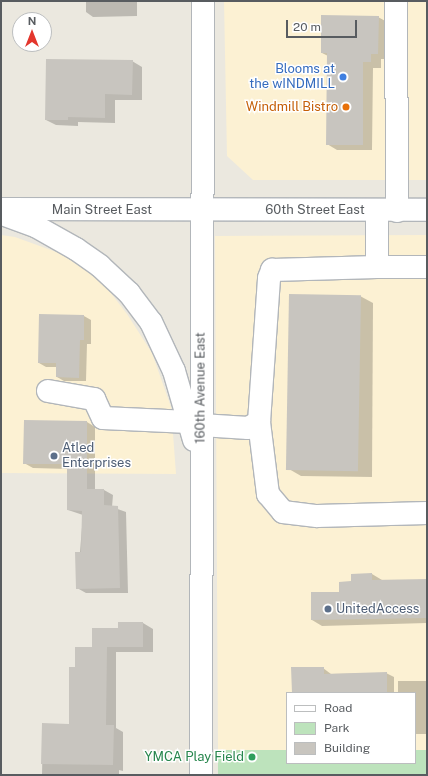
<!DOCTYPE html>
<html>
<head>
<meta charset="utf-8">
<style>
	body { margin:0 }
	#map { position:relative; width:428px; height:776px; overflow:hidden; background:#ebe8df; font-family:"Public Sans",sans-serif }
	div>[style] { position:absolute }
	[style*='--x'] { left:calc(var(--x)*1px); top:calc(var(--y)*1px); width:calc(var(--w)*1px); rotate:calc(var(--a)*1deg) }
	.commercial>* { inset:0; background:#fcf1d3 }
	.green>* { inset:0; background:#bde3bc }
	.shadow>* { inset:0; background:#0003 }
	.building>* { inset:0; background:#c8c5bf; transform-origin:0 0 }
	.roads { filter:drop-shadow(1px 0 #b2b6ba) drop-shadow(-1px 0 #b2b6ba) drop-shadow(0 1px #b2b6ba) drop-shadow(0 -1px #b2b6ba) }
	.minor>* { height:22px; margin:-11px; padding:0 11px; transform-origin:11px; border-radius:11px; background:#fff }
	.dots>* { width:11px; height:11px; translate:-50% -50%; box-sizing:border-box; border:2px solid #fff; border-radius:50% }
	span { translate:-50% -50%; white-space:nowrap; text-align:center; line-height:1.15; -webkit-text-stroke:3px #fff; paint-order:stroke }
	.shop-label { font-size:13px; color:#366cbe }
	.right { translate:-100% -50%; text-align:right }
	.food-label { font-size:13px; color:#c56008 }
	.street-label { font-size:13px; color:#585c60 }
	.service-label { font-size:13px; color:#4e5e75 }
	.left { translate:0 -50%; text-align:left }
	.leisure-label { font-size:13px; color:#27864d }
	.frame { position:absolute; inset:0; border:2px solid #585c60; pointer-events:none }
	.legend { position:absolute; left:286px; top:692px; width:130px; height:72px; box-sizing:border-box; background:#fff; border:1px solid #bcbebf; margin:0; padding:5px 7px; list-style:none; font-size:12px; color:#585c60 }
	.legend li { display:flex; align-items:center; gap:8px; height:20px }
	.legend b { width:20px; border:1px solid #bcbebf }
	.north { position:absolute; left:12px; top:12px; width:40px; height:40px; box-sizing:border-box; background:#fff; border:1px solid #bcbebf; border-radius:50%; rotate:0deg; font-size:11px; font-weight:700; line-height:16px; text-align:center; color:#585c60 }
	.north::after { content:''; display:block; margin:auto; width:14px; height:18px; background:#e3362d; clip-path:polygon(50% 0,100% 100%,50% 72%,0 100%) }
	.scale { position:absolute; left:286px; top:20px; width:71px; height:18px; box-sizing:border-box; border:2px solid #585c60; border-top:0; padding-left:5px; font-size:12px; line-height:14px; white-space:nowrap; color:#585c60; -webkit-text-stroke:3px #fff; paint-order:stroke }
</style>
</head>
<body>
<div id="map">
	<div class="commercial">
		<div style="clip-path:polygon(224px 1px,427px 1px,427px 180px,253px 180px,227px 156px)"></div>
		<div style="clip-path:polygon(1px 235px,15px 237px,59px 253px,100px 279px,127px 314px,152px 353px,171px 407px,176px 474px,1px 473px)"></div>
		<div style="clip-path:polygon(427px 235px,427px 750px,415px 750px,415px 693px,287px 693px,287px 750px,218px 750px,215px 236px)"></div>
	</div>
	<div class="green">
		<div style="clip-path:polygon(218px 750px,287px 750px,287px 763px,415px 763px,415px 750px,427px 750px,427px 775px,218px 775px)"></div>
	</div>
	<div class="shadow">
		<div style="clip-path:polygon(86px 1px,137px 1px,137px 16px,93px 17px,86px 12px)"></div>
		<div style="clip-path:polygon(378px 17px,389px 23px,388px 59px,381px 59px,381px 68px,373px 68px,372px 150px,337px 150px,327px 144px,328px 56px,322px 53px)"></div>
		<div style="clip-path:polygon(132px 61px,142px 67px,142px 100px,115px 100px,115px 123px,78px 122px,78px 126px,56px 125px,46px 120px)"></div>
		<div style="clip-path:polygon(360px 296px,373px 303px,372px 477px,301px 476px,289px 469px)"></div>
		<div style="clip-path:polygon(40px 315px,84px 316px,91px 320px,91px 344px,87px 344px,86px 381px,64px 381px,57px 377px,57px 367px,46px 367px,39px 363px)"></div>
		<div style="clip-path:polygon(87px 422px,95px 427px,95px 490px,104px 490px,113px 495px,112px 507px,126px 512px,128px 593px,86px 593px,77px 588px,83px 515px,68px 510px,68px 469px,33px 468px,24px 463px)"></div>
		<div style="clip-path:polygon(372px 574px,382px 580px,427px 580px,427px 623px,322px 626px,312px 620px,352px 582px)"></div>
		<div style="clip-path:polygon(119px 623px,143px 623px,153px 629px,153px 652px,116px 652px,116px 728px,123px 732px,123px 771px,119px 770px,119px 775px,42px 775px,43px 724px,70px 725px,76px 668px,93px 648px,119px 629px)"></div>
		<div style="clip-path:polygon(323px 668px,331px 674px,386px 673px,394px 677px,394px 693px,293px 693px)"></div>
		<div style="clip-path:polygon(398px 681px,427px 681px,427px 734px,415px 734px,415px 693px,398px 693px)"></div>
	</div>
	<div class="building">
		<div style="clip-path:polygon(321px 15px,379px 16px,378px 54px,371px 54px,371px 62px,363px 62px,363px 145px,326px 145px,327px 53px,321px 53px)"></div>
		<div style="clip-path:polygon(46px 59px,133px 60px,132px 95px,105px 94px,105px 118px,68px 117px,68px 120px,45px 120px)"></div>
		<div style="left:289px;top:294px;width:72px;height:176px;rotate:1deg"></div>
		<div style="clip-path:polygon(39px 314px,84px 315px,84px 340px,80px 340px,79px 378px,56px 377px,56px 363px,38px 363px)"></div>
		<div style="clip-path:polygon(24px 420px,87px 421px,87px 489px,104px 489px,104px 505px,118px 506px,120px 588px,76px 589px,75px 552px,81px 552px,82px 511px,67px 510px,67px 464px,23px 464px)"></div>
		<div style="clip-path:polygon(372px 573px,372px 580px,427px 579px,427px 618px,311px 620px,311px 592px,339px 592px,339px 582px,351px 581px,351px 574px)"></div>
		<div style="clip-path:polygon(118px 622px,143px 622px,143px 647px,107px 647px,106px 725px,114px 725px,113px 765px,41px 764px,42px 723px,69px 724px,69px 667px,75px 667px,75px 647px,92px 647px,92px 628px,118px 628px)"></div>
		<div style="clip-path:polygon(291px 667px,324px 667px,324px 674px,387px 672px,387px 693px,292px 693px)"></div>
	</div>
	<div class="roads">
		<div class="minor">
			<div style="--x:396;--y:1;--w:210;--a:89.7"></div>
			<div style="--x:1;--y:209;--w:426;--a:0.1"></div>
			<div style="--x:2;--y:214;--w:37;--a:20"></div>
			<div style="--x:37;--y:227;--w:45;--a:29.4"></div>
			<div style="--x:76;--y:249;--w:29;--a:35"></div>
			<div style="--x:100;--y:266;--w:40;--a:43"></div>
			<div style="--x:129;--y:293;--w:36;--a:53"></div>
			<div style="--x:151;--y:322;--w:54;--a:64.9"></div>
			<div style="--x:174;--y:371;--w:72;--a:73.8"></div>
			<div style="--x:377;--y:267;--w:50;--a:0"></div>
			<div style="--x:48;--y:391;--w:47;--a:9.9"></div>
			<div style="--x:94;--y:399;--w:21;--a:65"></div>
			<div style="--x:103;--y:418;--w:86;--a:2.7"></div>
			<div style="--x:259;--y:422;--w:73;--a:82.9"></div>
			<div style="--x:268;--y:494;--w:23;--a:50"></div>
			<div style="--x:283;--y:512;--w:34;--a:7"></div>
			<div style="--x:317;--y:516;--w:110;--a:-1.6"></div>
			<div style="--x:201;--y:425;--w:47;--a:3.7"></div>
			<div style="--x:248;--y:428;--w:13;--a:-29"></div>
			<div style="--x:259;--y:422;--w:144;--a:-86"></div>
			<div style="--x:269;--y:278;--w:9;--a:-69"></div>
			<div style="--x:272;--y:270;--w:105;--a:-1.6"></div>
			<div style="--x:377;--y:267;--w:57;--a:-90"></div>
			<div style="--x:201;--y:775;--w:774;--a:-89.85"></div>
		</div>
	</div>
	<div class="dots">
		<div style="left:343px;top:77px;background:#3f7fe0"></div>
		<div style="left:346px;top:107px;background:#e8710a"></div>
		<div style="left:54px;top:456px;background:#5c6f8a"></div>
		<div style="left:328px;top:609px;background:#5c6f8a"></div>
		<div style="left:252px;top:757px;background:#2e9e5b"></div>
	</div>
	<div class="shop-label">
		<span class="right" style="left:335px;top:77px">Blooms at<br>the wINDMILL</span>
	</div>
	<div class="food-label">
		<span class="right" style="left:338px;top:107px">Windmill Bistro</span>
	</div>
	<div class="street-label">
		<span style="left:102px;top:210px">Main Street East</span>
		<span style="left:315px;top:210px">60th Street East</span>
		<span style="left:201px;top:388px;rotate:-90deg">160th Avenue East</span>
	</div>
	<div class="service-label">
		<span class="left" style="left:62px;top:456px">Atled<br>Enterprises</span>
		<span class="left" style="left:336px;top:609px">UnitedAccess</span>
	</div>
	<div class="leisure-label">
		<span class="right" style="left:244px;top:757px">YMCA Play Field</span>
	</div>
	<div class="frame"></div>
	<ul class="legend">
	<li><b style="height:5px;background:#fff"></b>Road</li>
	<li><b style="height:11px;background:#bde3bc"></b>Park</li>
	<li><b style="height:11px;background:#c8c5bf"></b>Building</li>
	</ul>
	<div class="north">N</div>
	<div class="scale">20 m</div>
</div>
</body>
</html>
